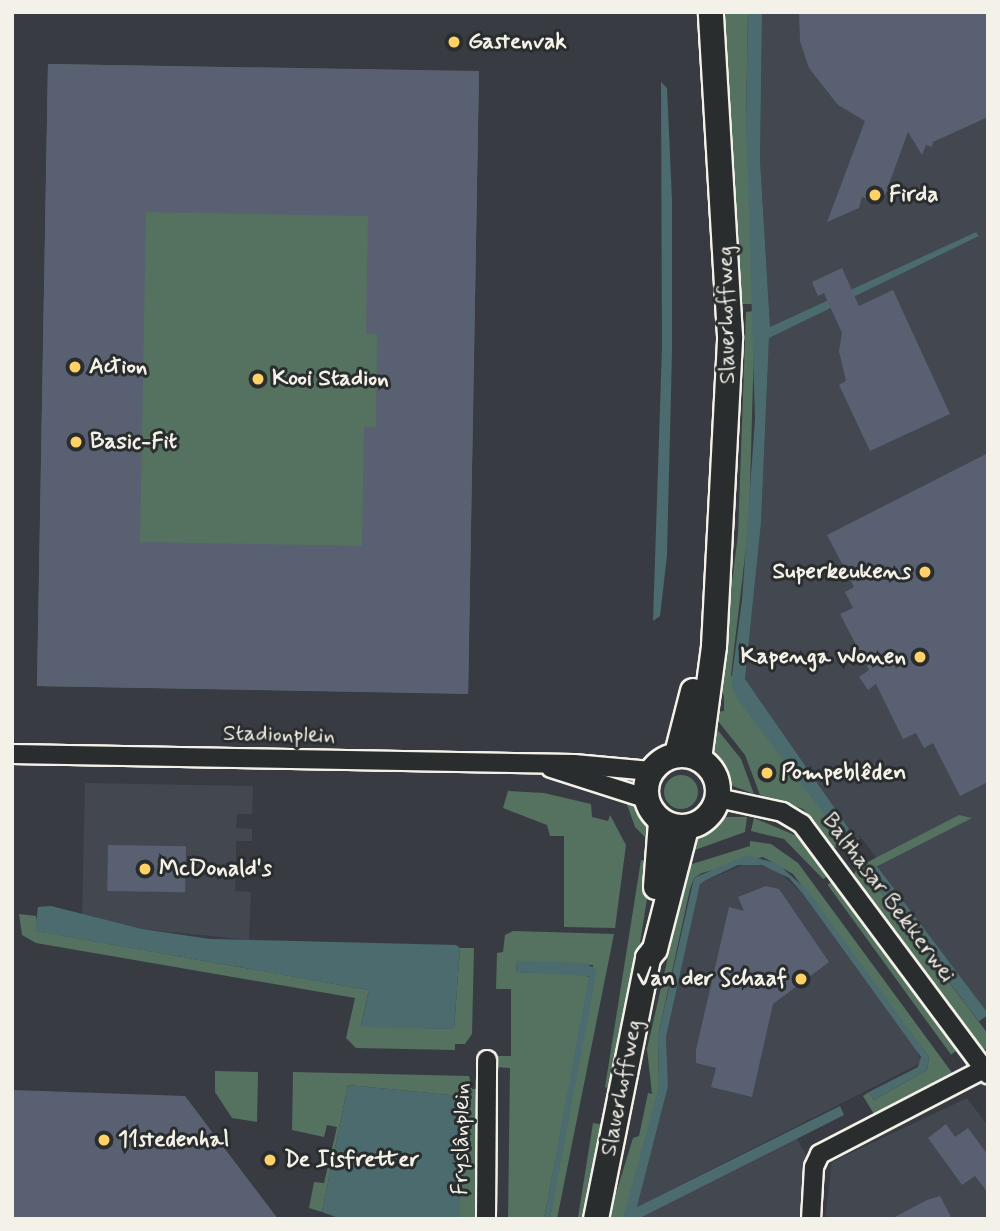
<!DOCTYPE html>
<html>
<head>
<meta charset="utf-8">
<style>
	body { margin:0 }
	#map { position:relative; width:1000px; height:1231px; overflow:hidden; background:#383c42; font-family:Mynerve,sans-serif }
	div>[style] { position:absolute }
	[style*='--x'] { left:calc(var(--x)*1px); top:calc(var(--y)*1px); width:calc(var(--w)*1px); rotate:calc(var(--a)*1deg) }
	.built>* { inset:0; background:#424750 }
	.green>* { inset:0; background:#557160; transform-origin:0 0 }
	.round { border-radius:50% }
	.water>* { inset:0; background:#4c6b6f; transform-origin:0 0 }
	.building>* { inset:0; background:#596072; transform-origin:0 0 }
	.roads { filter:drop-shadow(2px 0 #f4f1e8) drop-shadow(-2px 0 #f4f1e8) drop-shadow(0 2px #f4f1e8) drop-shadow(0 -2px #f4f1e8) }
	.minor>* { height:18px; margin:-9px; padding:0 9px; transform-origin:9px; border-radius:9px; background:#2a2d2e }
	.secondary>* { height:24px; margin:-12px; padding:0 12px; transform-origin:12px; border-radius:12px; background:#2a2d2e }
	.secondary>.ring { margin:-12px; padding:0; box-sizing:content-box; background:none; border:24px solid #2a2d2e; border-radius:50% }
	.dots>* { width:19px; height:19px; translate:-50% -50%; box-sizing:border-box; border:4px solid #2a2d2e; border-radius:50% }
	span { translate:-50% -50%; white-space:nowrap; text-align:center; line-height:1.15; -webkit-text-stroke:6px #2a2d2e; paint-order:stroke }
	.poi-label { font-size:23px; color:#f4f1e8; font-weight:700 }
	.left { translate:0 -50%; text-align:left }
	.right { translate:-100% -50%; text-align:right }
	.street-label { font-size:23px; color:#f4f1e8 }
	.frame { position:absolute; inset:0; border:14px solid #f4f1e8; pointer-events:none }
</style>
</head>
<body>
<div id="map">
	<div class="built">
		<div style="clip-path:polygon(762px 12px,988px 12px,988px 1015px,877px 867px,881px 864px,860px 836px,853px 840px,847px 831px,745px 679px,761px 523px,769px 338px,979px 236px,976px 232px,770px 327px,760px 160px)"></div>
		<div style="clip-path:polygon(85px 783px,253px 786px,252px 814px,237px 814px,236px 828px,252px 829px,252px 841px,236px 841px,236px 862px,251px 863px,251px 871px,236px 872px,235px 891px,251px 892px,249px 940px,142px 929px,82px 915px)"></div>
		<div style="clip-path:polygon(747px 863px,776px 869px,803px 894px,917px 1049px,921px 1063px,637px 1207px,668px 1086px,666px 1037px,700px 883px)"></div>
		<div style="clip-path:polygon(967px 1098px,988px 1126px,988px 1219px,825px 1219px,832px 1162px)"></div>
		<div style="clip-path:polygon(797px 1139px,807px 1157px,801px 1219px,638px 1219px)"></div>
	</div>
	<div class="green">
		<div style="clip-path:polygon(721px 12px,748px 12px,746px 117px,755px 304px,740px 304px)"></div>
		<div style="left:48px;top:64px;width:431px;height:622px;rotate:1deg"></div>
		<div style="clip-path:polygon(755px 311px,749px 522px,731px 675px,840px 836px,847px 831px,853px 840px,861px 837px,842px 849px,833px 847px,803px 809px,760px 795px,745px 755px,718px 721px,717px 712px,724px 711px,724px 696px,719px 688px,738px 534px,746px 312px)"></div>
		<div style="clip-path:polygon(713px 724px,741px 759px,754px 794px,733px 786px,712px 758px)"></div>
		<div class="round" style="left:664px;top:775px;width:34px;height:34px"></div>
		<div style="clip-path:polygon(508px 791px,544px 793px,591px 804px,592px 817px,608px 821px,610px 815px,626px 845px,615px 928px,564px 927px,564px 836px,550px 836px,547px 825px,503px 808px)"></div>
		<div style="clip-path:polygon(624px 796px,647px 818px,650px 842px,635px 827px)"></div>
		<div style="clip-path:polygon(959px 815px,972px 818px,866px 872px,988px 1034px,988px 1051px,979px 1046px,854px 874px,858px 867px)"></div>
		<div style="clip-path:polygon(726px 817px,747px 817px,745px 832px,692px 851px,692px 840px)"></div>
		<div style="clip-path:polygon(754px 818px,797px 836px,829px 876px,823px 879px,784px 839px,751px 831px)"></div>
		<div style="clip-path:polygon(750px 841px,771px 844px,798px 863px,953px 1074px,874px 1114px,863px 1096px,869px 1092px,874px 1100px,927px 1070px,929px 1057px,793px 874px,763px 857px,702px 873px,694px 878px,690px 889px,658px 1036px,659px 1085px,647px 1144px,623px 1219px,608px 1219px,633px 1138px,639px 1136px,648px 1093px,652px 1094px,647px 1049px,689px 865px,750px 846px)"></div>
		<div style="left:641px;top:860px;width:12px;height:230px;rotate:9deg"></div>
		<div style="left:834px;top:880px;width:210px;height:8px;rotate:54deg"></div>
		<div style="clip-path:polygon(19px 914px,36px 916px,36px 931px,369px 990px,361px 1026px,454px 1029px,460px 948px,474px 948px,472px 1034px,465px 1044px,455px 1044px,455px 1050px,356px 1048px,346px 1038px,355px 998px,36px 943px,22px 935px)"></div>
		<div style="clip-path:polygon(513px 931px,614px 934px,557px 1219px,550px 1219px,593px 965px,517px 962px,516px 972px,586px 974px,590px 979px,544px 1219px,508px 1219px,510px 1068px,495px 1067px,496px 1056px,511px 1056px,511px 989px,496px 989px,497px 953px,503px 952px,505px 935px)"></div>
		<div style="clip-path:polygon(215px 1071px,258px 1072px,257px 1122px,232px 1118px,215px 1092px)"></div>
		<div style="clip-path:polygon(293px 1072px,469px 1076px,472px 1089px,477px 1089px,475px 1219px,460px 1219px,460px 1096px,348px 1085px,322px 1212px,309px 1208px,314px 1182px,324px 1183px,337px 1127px,327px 1125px,324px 1137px,292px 1130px)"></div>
		<div style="left:593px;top:1123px;width:12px;height:98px;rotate:9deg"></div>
	</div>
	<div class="water">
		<div style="clip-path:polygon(748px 12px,762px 12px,760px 160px,770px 327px,976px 232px,979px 236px,769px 338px,761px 523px,745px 679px,849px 829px,840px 836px,736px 697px,731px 683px,742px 600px,755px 419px,746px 117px)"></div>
		<div style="clip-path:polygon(661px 82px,667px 88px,672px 200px,672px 351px,667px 555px,660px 616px,653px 621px,662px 347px)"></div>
		<div style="clip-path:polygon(747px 855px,778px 864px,808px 891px,929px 1057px,927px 1070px,874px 1100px,869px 1092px,918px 1067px,921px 1057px,803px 894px,789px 878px,762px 865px,738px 865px,706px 880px,700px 884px,666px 1037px,668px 1086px,637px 1207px,840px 1106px,844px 1115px,638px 1219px,623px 1219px,659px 1085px,658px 1036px,694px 878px)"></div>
		<div style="left:876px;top:865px;width:187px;height:12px;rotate:53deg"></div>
		<div style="clip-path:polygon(51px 906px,142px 929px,210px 939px,456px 945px,460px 948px,454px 1029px,361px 1027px,369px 990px,35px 931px,38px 907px)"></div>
		<div style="clip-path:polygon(517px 961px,585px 963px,597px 970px,550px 1219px,544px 1219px,589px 976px,516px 972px)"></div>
		<div style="clip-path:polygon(348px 1085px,461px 1096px,460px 1219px,341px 1219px,322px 1212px)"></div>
	</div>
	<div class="building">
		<div style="clip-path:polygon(799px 12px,988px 12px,988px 117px,933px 142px,932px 147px,926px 145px,922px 155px,908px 132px,885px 195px,873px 201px,862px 197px,859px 208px,827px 222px,865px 121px,838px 105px,809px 68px,800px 41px)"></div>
		<div style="clip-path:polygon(evenodd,48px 64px,479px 71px,468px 694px,37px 686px,48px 64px,146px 212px,368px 216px,366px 334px,377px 334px,376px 428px,364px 427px,362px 546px,140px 542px,146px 212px)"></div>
		<div style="clip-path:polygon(842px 268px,859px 306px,893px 290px,950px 414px,870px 451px,839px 385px,846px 381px,839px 351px,842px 333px,824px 293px,818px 296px,812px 282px)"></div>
		<div style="clip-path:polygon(988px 453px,988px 782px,960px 796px,933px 743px,924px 748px,916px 733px,903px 739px,876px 684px,868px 690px,859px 677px,869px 670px,840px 614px,853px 608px,845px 592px,854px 587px,827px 535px)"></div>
		<div style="left:108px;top:845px;width:78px;height:46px;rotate:1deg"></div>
		<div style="clip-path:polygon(766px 886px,779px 889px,829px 962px,773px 1004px,752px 1097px,711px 1087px,716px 1068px,696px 1063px,696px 1050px,729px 907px,744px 911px,738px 897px)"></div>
		<div style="clip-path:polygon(12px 1090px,185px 1096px,278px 1219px,12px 1219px)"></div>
		<div style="clip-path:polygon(946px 1124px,955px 1137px,968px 1128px,988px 1155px,988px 1193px,975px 1176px,962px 1185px,928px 1138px)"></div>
		<div style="clip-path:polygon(940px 1196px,952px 1219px,891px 1219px,927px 1200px)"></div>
	</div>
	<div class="roads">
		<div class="minor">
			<div style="--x:12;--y:754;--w:562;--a:1.02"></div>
			<div style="--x:574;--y:764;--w:77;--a:5.2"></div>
			<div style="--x:551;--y:768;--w:99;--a:17.7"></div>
			<div style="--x:718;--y:798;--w:66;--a:12.3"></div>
			<div style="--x:782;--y:812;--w:23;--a:31"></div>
			<div style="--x:802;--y:824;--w:312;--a:53.4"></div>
			<div style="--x:486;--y:1219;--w:159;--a:-89.6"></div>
			<div style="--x:811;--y:1219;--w:52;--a:-86.7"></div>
			<div style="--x:814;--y:1167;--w:14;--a:-65"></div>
			<div style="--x:820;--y:1154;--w:189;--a:-27.4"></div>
		</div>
		<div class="secondary">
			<div style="--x:677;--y:754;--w:65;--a:-75.7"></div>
			<div class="ring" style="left:646px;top:755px;width:48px;height:48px"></div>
			<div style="--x:699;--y:759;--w:114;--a:-82.4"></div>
			<div style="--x:714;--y:646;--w:310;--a:-87"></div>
			<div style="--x:730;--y:336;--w:325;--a:-93.4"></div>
			<div style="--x:656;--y:887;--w:65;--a:-85.6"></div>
			<div style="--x:596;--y:1219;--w:266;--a:-78.7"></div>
			<div style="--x:648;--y:958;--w:11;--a:-52"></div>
			<div style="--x:655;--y:949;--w:125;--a:-75.6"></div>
		</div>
	</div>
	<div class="dots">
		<div style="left:454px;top:42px;background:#ffd166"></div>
		<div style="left:875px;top:195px;background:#ffd166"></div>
		<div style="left:75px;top:367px;background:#ffd166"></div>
		<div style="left:258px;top:379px;background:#ffd166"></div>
		<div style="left:76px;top:442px;background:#ffd166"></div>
		<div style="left:925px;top:572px;background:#ffd166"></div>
		<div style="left:920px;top:657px;background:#ffd166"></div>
		<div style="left:767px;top:773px;background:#ffd166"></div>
		<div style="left:145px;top:869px;background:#ffd166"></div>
		<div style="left:801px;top:979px;background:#ffd166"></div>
		<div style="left:104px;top:1140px;background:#ffd166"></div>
		<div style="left:270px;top:1160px;background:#ffd166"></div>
	</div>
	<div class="poi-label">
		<span class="left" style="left:468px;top:42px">Gastenvak</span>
		<span class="left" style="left:889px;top:195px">Firda</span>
		<span class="left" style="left:89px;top:367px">Action</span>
		<span class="left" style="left:272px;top:379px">Kooi Stadion</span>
		<span class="left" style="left:90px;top:442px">Basic-Fit</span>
		<span class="right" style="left:911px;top:572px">Superkeukens</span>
		<span class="right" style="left:906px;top:657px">Kapenga Wonen</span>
		<span class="left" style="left:781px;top:773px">Pompeblêden</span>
		<span class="left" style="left:159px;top:869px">McDonald's</span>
		<span class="right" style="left:787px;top:979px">Van der Schaaf</span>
		<span class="left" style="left:118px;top:1140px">11stedenhal</span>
		<span class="left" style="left:284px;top:1160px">De Iisfretter</span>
	</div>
	<div class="street-label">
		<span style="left:727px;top:315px;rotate:-91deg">Slauerhoffweg</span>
		<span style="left:279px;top:735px;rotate:1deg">Stadionplein</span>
		<span style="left:888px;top:898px;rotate:53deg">Balthasar Bekkerwei</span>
		<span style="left:622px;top:1088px;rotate:-79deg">Slauerhoffweg</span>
		<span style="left:462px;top:1139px;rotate:-89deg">Fryslânplein</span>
	</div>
	<div class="frame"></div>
</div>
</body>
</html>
